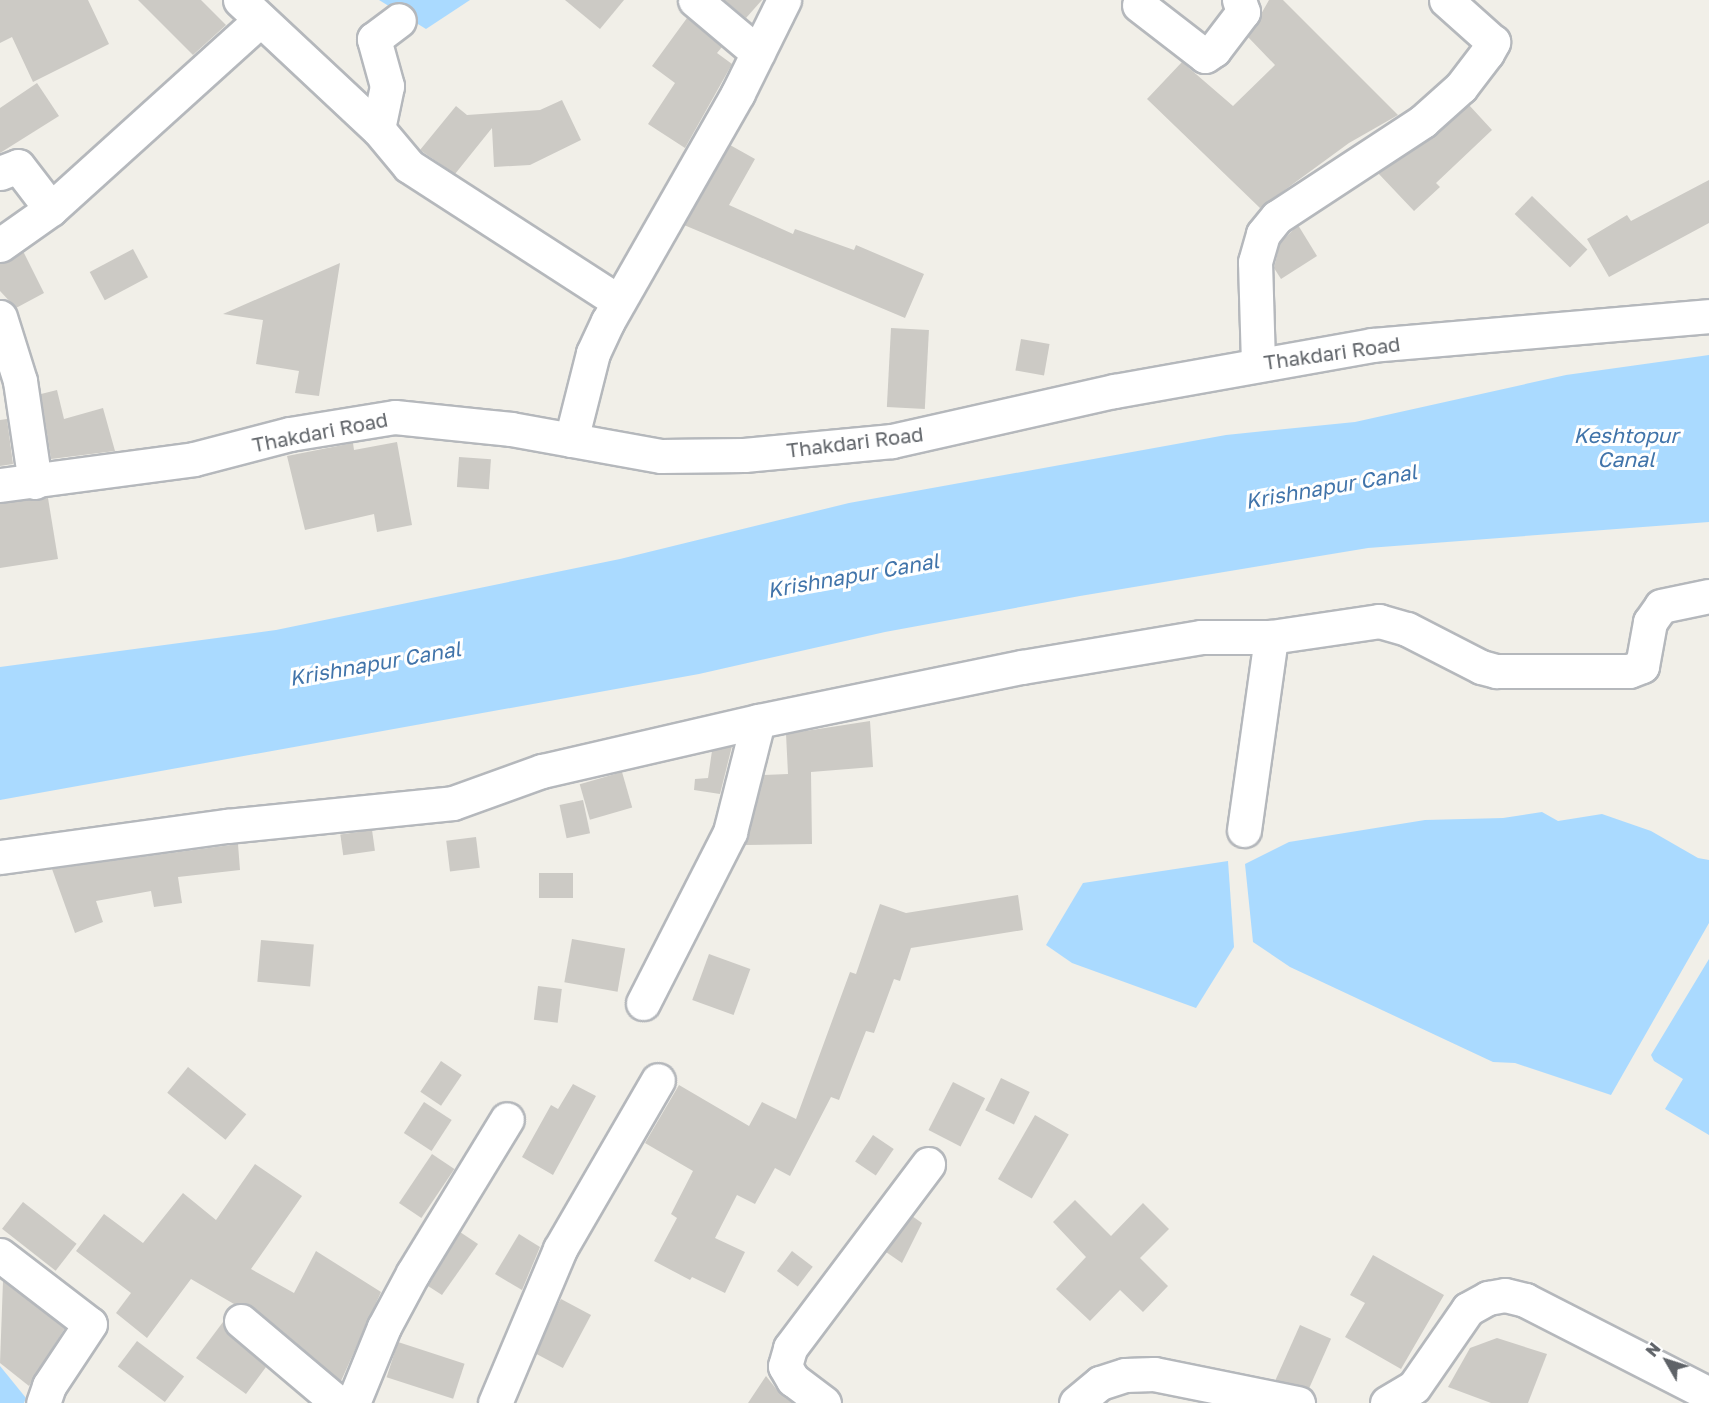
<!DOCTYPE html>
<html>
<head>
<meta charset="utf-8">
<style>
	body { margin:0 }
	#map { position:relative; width:1709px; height:1403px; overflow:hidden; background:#f1efe8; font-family:"Golos Text",sans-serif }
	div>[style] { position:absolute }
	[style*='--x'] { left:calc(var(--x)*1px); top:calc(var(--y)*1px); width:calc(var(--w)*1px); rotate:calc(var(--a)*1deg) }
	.water>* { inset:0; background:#aadaff }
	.building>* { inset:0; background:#cccac5; transform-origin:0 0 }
	.roads { filter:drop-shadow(2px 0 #b5b8bc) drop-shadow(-2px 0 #b5b8bc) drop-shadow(0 2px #b5b8bc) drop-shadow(0 -2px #b5b8bc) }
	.minor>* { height:33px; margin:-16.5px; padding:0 16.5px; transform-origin:16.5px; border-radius:16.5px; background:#fff }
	span { translate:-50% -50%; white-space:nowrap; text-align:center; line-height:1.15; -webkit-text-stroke:6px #fff; paint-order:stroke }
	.street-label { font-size:20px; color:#5f6368 }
	.water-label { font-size:21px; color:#4174aa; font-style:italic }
	.north { position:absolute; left:1637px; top:1331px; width:60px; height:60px; -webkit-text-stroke:4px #fff; paint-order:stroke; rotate:309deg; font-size:16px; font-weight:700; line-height:24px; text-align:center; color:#5f6368 }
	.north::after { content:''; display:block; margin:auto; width:21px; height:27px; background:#5f6368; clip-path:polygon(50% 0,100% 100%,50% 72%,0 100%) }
</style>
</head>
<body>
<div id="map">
	<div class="water">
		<div style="clip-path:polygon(379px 0,470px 0,426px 29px)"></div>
		<div style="clip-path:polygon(1709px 355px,1709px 522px,1368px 548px,1080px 596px,885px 632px,699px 674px,0 800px,0 667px,276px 630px,620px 559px,849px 503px,1226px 435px,1355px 422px,1566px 375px)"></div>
		<div style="clip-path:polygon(1542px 812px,1558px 821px,1602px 814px,1651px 831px,1698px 858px,1709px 860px,1709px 923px,1611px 1095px,1515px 1063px,1493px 1062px,1290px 967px,1253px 942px,1245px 864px,1289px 842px,1425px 820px,1503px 818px)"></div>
		<div style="clip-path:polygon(1228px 861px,1234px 947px,1196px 1008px,1072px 963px,1046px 945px,1083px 883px)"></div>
		<div style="clip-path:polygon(1709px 959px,1709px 1135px,1665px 1109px,1683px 1079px,1654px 1061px,1651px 1055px)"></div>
		<div style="clip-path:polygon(0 1366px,26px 1398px,24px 1403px,0 1403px)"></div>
	</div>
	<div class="building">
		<div style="clip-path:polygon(0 0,88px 0,109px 44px,33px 82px,12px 37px,0 43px)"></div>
		<div style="clip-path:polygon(138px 0,201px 0,226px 25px,193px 55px)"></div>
		<div style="clip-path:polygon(565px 0,624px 0,600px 29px)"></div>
		<div style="clip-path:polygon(724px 0,762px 0,746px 18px)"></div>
		<div style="clip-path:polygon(1269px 0,1283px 0,1398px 115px,1349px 143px,1260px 208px,1147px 99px,1182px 62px,1233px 106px,1275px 65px,1248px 37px)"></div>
		<div style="clip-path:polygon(687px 18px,722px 47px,717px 53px,732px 64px,685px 148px,648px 124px,675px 83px,652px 66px)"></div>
		<div style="clip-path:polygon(37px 83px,59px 116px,0 153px,0 108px)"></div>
		<div style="clip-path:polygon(562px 100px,581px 140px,530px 165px,494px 167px,492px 128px,455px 174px,420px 150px,456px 106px,467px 115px,540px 110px)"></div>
		<div style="clip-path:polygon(1469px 105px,1492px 130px,1436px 183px,1440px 187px,1414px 211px,1378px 173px,1433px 137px)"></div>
		<div style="clip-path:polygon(730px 145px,755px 159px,729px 205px,793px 234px,795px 229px,854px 250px,856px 245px,924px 274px,905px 318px,684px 225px)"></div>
		<div style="clip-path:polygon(1709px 180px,1709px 223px,1609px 277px,1587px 239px,1627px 215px,1631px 221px)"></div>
		<div style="left:1532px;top:196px;width:77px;height:25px;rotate:44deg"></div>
		<div style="clip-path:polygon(1298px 225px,1317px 256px,1281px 279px,1274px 268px,1280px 243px)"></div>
		<div style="left:133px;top:249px;width:32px;height:49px;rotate:62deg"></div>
		<div style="clip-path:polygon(23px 251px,44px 293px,16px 308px,0 291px,0 263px)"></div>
		<div style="clip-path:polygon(340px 263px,319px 396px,295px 393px,299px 371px,256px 364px,263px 320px,223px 314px)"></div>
		<div style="left:891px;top:328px;width:38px;height:79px;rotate:3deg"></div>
		<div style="left:1021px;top:339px;width:29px;height:32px;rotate:10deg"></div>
		<div style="clip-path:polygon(57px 390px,64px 419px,103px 408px,115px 451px,51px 459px,41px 394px)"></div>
		<div style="clip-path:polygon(7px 419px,13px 464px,0 466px,0 420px)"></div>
		<div style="clip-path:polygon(397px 442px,412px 525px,377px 532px,374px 514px,305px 530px,287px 456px,353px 443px,354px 450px)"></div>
		<div style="left:459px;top:457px;width:32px;height:30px;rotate:4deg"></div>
		<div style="clip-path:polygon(48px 498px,58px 559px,0 568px,0 503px)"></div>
		<div style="clip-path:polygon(870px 721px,873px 767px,811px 772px,812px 844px,745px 845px,764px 775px,788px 774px,786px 734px)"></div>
		<div style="clip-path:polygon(732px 746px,720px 794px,694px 790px,695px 779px,708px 778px,712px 751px)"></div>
		<div style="left:622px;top:772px;width:37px;height:44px;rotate:74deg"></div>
		<div style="left:583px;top:800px;width:34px;height:24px;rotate:78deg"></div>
		<div style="left:372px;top:830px;width:21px;height:32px;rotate:82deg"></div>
		<div style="left:476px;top:837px;width:31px;height:30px;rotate:83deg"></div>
		<div style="clip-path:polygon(238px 844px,240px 870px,178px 877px,182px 903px,154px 907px,151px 891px,96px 901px,103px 922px,75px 933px,52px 869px)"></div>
		<div style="left:573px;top:873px;width:25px;height:34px;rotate:90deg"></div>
		<div style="clip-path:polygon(1018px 895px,1023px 930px,911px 948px,900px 981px,894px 979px,874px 1033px,866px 1031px,839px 1100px,831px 1097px,790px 1176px,775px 1168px,755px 1204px,737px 1195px,715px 1238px,745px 1252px,725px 1293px,692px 1277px,690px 1280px,654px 1261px,677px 1218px,671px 1214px,693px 1171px,645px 1143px,679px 1085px,749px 1126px,762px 1102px,796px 1119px,850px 972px,856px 974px,880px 904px,906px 913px)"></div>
		<div style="left:572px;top:939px;width:54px;height:44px;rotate:10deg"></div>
		<div style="left:261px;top:940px;width:53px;height:42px;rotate:5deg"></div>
		<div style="left:709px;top:954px;width:44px;height:49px;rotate:20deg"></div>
		<div style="left:538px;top:986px;width:24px;height:34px;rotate:7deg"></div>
		<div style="left:441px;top:1061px;width:25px;height:37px;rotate:34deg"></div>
		<div style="left:188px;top:1067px;width:75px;height:33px;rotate:39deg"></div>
		<div style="left:1001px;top:1078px;width:32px;height:36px;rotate:26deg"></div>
		<div style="left:953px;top:1082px;width:36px;height:54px;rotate:27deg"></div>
		<div style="clip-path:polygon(573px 1084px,596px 1096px,553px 1175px,522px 1157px,551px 1105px,558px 1109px)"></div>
		<div style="left:424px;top:1102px;width:33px;height:37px;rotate:33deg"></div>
		<div style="left:1035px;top:1115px;width:39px;height:74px;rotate:30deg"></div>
		<div style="left:873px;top:1135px;width:25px;height:32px;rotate:34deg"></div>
		<div style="left:432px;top:1154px;width:27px;height:59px;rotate:34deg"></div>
		<div style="clip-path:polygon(255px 1164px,302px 1196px,251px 1269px,294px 1293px,316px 1251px,381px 1292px,341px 1381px,253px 1307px,234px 1304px,191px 1279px,147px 1338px,116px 1313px,131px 1293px,76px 1251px,104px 1214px,143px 1243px,183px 1193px,216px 1220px)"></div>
		<div style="clip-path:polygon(1075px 1200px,1111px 1236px,1143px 1203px,1169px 1229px,1140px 1258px,1168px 1286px,1143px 1312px,1120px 1290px,1090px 1321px,1056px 1289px,1086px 1257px,1053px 1222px)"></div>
		<div style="left:23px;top:1202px;width:68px;height:34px;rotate:38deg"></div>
		<div style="clip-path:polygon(912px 1216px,922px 1223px,902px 1263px,886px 1252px)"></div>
		<div style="clip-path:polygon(460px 1232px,478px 1244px,442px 1295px,428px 1286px)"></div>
		<div style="clip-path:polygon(519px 1234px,540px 1247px,522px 1290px,495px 1274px)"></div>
		<div style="left:792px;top:1251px;width:26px;height:25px;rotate:37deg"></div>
		<div style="clip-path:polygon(1373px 1255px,1444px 1295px,1401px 1369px,1345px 1337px,1365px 1303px,1350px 1295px)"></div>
		<div style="clip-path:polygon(3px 1281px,65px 1328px,29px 1386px,0 1363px)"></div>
		<div style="left:561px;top:1299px;width:34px;height:60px;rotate:28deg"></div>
		<div style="clip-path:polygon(223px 1322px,229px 1335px,266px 1367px,246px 1394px,196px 1358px)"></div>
		<div style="left:1300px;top:1325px;width:34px;height:60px;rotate:24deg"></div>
		<div style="clip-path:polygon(1497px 1338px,1547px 1354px,1528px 1403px,1491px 1403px,1448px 1387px,1470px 1348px)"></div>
		<div style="left:137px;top:1341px;width:59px;height:32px;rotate:37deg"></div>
		<div style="left:398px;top:1342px;width:70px;height:37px;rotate:18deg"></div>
		<div style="clip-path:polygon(766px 1376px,781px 1395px,793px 1403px,748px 1403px)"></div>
	</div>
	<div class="roads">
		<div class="minor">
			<div style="--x:240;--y:0;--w:189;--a:43.1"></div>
			<div style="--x:378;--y:129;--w:48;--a:50"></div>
			<div style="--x:409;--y:166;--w:249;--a:32.9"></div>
			<div style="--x:695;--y:0;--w:82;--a:40.1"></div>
			<div style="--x:1139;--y:5;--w:83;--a:37.7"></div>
			<div style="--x:1205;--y:56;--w:11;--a:-34"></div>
			<div style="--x:1214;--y:50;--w:48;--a:-52.7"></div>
			<div style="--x:1243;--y:12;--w:13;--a:-108"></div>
			<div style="--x:378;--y:129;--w:44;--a:-78.2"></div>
			<div style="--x:387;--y:86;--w:49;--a:-105.5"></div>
			<div style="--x:374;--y:39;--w:31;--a:-37"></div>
			<div style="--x:0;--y:173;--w:19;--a:-21"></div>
			<div style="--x:18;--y:166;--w:54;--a:52.5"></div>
			<div style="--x:0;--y:245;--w:62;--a:-35.2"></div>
			<div style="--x:51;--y:209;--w:282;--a:-42.1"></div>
			<div style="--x:0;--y:317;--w:67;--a:72.6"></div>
			<div style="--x:20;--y:381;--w:102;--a:81.6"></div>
			<div style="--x:1258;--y:363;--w:101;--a:-91.7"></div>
			<div style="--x:1255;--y:262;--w:29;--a:-74"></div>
			<div style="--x:1263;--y:234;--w:22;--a:-51"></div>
			<div style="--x:1277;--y:217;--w:175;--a:-33.3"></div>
			<div style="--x:1423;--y:121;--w:51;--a:-41.8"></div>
			<div style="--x:1461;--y:87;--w:43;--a:-52.6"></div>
			<div style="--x:1487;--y:53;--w:13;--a:-61"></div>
			<div style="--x:1493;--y:42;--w:63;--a:-138.2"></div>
			<div style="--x:571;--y:440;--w:90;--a:-75.8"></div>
			<div style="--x:593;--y:353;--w:35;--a:-65"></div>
			<div style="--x:608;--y:321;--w:262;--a:-60.3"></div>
			<div style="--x:738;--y:93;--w:104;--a:-63.7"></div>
			<div style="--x:0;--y:485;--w:196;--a:-7.6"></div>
			<div style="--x:194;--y:459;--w:99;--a:-14.6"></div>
			<div style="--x:290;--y:434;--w:106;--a:-9.2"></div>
			<div style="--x:395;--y:417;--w:117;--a:5.9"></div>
			<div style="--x:511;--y:429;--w:152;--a:10.2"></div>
			<div style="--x:661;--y:456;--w:83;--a:-0.7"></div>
			<div style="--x:744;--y:455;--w:149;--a:-5.4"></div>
			<div style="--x:892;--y:441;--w:228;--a:-12.7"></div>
			<div style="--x:1114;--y:391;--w:262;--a:-10.1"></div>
			<div style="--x:1372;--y:345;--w:338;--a:-4.9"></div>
			<div style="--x:1244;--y:830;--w:195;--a:-82"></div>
			<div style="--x:0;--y:857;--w:229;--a:-7.8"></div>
			<div style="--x:227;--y:826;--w:227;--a:-5.8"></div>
			<div style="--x:453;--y:803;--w:95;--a:-19.8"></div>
			<div style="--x:542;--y:771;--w:222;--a:-13"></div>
			<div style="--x:758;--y:721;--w:269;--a:-11.6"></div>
			<div style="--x:1022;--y:667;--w:181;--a:-9.5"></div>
			<div style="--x:1201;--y:637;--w:70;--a:0"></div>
			<div style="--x:1271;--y:637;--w:109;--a:-8.4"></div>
			<div style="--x:1379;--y:621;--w:29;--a:16"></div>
			<div style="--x:1407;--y:629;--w:83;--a:27.2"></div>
			<div style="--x:1481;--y:667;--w:16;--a:15"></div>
			<div style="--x:1496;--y:671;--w:133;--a:0"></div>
			<div style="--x:1629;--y:671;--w:14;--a:-21"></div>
			<div style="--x:1642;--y:666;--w:45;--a:-79.7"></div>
			<div style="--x:1650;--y:622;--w:19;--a:-55"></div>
			<div style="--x:1661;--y:606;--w:49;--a:-11.8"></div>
			<div style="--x:643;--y:1003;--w:192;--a:-63"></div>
			<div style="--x:730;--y:832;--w:114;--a:-75.8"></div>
			<div style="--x:0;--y:1255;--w:113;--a:37.5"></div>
			<div style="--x:90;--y:1324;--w:74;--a:123.5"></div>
			<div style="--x:49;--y:1386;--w:18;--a:109"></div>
			<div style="--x:241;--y:1321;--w:127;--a:40.2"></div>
			<div style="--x:353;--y:1403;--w:82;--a:-67.8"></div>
			<div style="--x:384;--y:1327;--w:61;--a:-61.8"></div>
			<div style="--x:413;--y:1273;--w:180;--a:-58.6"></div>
			<div style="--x:495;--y:1403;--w:167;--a:-67.1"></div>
			<div style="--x:560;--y:1249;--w:195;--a:-59.9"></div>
			<div style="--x:824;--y:1403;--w:39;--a:-143"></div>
			<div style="--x:793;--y:1380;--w:16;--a:-120"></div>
			<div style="--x:785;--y:1366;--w:19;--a:-74"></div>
			<div style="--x:790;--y:1348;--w:230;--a:-53.1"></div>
			<div style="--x:1076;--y:1403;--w:31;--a:-40"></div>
			<div style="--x:1100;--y:1383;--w:26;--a:-18"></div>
			<div style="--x:1125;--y:1375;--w:29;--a:-2"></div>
			<div style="--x:1154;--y:1374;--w:147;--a:11.4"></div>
			<div style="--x:1387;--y:1403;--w:31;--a:-31"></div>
			<div style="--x:1414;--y:1387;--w:95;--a:-55.3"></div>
			<div style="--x:1468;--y:1309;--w:23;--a:-29"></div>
			<div style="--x:1488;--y:1298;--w:17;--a:-10"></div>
			<div style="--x:1505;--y:1295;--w:21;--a:14"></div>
			<div style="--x:1525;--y:1300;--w:207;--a:27.1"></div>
		</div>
	</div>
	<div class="street-label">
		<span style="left:1332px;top:353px;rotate:-8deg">Thakdari Road</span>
		<span style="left:320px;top:432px;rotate:-11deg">Thakdari Road</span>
		<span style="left:855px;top:442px;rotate:-7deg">Thakdari Road</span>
	</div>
	<div class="water-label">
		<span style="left:1626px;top:447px">Keshtopur<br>Canal</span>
		<span style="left:1331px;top:486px;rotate:-10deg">Krishnapur Canal</span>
		<span style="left:853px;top:575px;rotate:-10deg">Krishnapur Canal</span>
		<span style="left:375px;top:663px;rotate:-10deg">Krishnapur Canal</span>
	</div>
	<div class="north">N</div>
</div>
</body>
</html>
